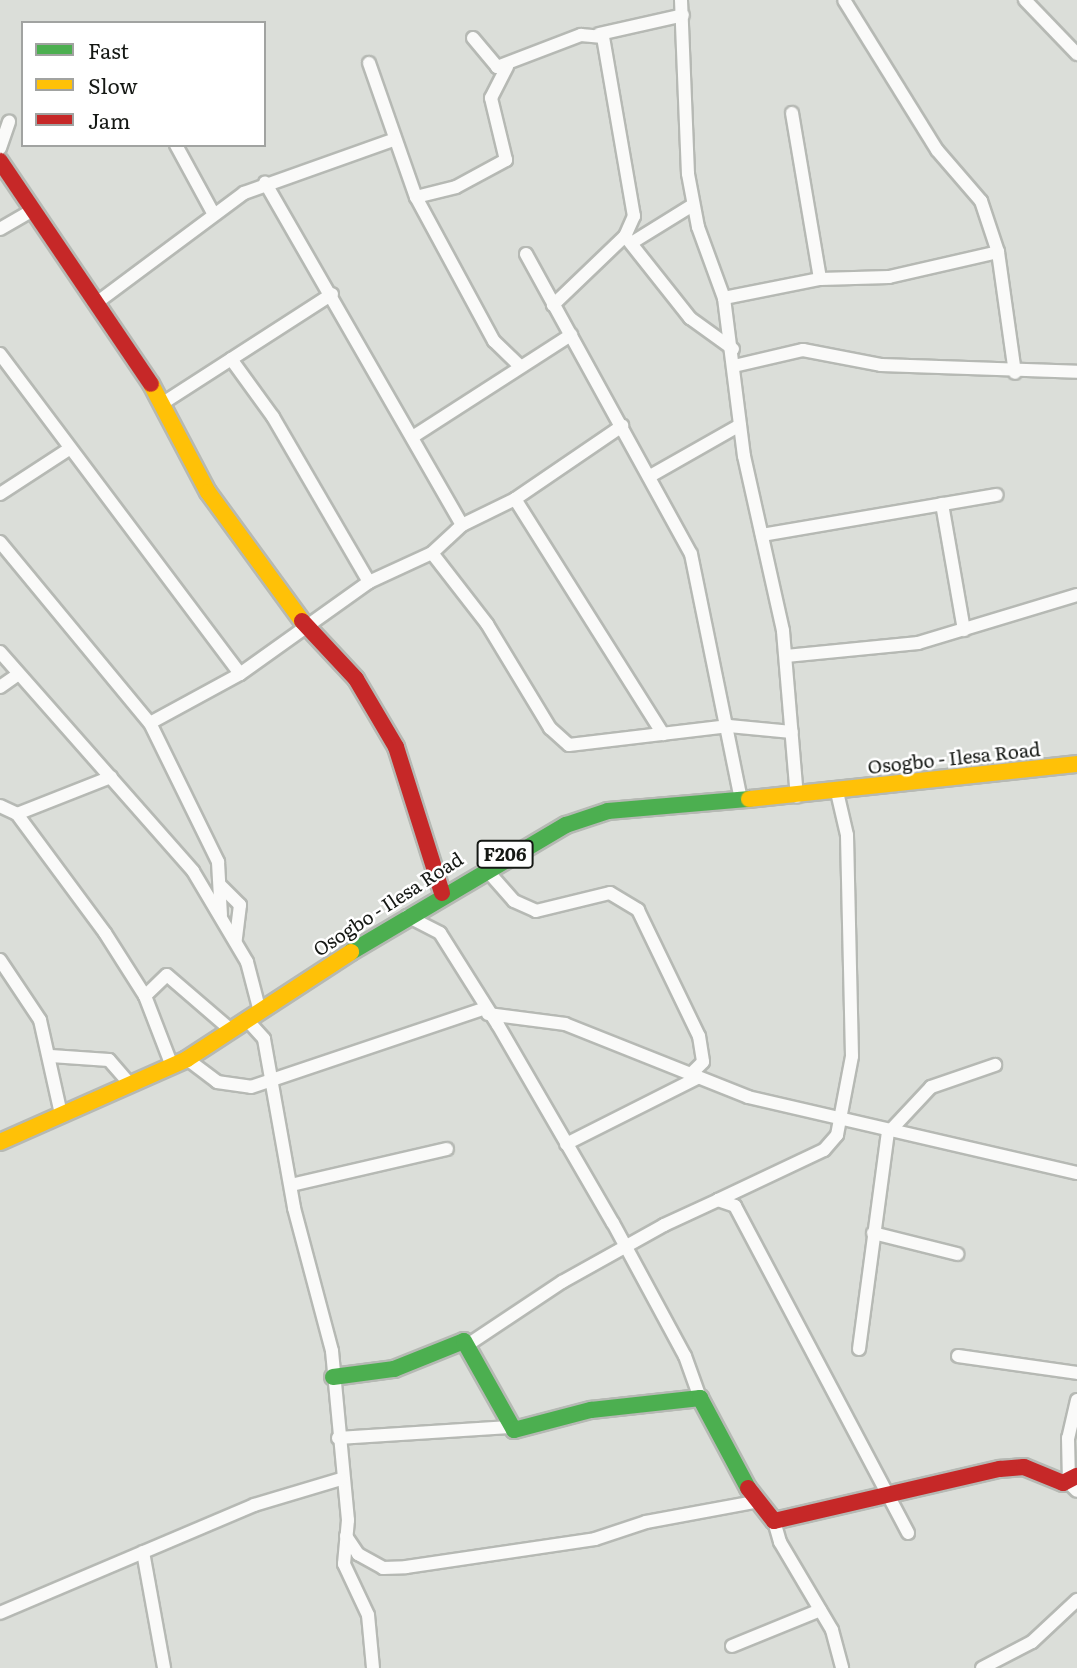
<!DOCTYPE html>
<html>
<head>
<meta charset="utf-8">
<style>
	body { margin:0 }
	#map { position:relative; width:1077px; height:1668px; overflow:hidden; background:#dbded9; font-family:Literata,serif }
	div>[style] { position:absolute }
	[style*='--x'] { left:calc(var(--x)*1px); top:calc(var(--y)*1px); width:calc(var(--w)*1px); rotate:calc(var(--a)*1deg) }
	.roads { filter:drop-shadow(2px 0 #b6b9b4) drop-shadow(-2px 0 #b6b9b4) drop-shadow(0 2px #b6b9b4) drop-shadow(0 -2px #b6b9b4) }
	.street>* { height:12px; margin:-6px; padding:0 6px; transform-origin:6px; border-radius:6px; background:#fafaf9 }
	.fast>* { height:16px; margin:-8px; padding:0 8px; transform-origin:8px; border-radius:8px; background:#4caf50 }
	.slow>* { height:16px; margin:-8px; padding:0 8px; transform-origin:8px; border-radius:8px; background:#ffc107 }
	.jam>* { height:16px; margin:-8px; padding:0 8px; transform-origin:8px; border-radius:8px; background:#c62828 }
	span { translate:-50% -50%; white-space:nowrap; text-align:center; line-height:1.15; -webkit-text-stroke:5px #fff; paint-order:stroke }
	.shield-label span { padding:2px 5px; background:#fff; border:2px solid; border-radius:5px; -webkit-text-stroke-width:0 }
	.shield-label { font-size:18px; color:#151814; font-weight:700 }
	.street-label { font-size:19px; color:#151814 }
	.legend { position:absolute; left:21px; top:21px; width:245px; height:126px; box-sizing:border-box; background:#fff; border:2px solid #a1a3a1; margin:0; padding:9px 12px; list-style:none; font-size:21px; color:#151814 }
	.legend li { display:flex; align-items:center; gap:14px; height:35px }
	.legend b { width:35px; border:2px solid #a1a3a1 }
</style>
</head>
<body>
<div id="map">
	<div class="roads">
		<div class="street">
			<div style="--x:681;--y:0;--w:174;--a:87.7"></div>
			<div style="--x:688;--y:174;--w:54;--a:79.3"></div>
			<div style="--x:698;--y:227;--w:76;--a:69.9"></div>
			<div style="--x:724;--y:298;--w:159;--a:82.8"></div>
			<div style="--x:744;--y:456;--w:179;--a:77.4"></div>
			<div style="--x:783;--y:631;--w:166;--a:85.2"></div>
			<div style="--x:1025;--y:0;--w:75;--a:46.1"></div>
			<div style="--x:599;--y:34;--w:86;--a:-12.7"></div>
			<div style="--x:473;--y:38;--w:38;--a:50"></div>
			<div style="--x:497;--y:67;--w:90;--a:-20.9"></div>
			<div style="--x:581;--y:35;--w:22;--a:5"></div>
			<div style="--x:603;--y:37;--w:182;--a:80.2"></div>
			<div style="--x:634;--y:216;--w:22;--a:114"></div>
			<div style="--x:625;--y:236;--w:100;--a:136.2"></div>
			<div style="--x:369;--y:63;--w:142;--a:70.7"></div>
			<div style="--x:416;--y:197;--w:164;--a:61.6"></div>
			<div style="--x:494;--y:341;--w:35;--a:44"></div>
			<div style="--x:792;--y:113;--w:168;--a:80.4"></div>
			<div style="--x:176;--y:145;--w:77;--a:61.4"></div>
			<div style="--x:0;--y:148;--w:28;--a:-71"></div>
			<div style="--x:416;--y:197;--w:41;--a:-14"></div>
			<div style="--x:456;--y:187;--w:57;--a:-28.4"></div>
			<div style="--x:506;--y:160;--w:64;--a:-103.6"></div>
			<div style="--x:491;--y:98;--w:36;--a:-63"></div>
			<div style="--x:0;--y:229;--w:34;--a:-30"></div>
			<div style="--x:625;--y:236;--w:105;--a:51.6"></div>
			<div style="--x:690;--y:318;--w:53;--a:35.8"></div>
			<div style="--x:633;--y:242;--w:70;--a:-31.7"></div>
			<div style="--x:998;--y:252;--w:122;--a:82"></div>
			<div style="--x:526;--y:254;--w:342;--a:61.2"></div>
			<div style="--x:691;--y:554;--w:250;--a:78.5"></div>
			<div style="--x:724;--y:298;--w:98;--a:-11.2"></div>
			<div style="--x:820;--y:279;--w:69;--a:-1.7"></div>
			<div style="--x:889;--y:277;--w:112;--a:-12.9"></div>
			<div style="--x:998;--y:252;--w:54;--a:-108.4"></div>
			<div style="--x:981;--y:201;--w:67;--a:-130.8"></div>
			<div style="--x:937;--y:150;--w:176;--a:-121.8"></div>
			<div style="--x:95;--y:304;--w:186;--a:-36.7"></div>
			<div style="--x:244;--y:193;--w:158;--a:-19.6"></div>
			<div style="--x:0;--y:354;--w:400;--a:53.1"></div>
			<div style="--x:231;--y:359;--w:72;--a:54.1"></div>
			<div style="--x:273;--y:417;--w:191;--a:59.8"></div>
			<div style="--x:734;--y:366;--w:71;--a:-13.1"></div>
			<div style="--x:803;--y:350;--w:79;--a:10.9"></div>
			<div style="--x:881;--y:365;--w:196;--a:2"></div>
			<div style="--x:163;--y:403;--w:201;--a:-32.8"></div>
			<div style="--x:414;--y:436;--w:187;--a:-32.8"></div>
			<div style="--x:652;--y:475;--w:101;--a:-29.6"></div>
			<div style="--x:0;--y:494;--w:82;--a:-33.1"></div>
			<div style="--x:515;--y:499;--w:278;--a:57.8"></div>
			<div style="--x:942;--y:504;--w:128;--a:80.1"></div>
			<div style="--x:462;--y:525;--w:59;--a:-26.1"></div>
			<div style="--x:515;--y:499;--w:130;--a:-34.3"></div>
			<div style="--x:762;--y:535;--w:238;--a:-9.7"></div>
			<div style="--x:0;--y:542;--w:235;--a:50.4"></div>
			<div style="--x:150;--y:723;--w:155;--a:63.9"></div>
			<div style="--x:218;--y:862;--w:53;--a:86.8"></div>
			<div style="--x:432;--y:553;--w:90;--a:52.2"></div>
			<div style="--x:487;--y:624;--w:122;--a:58.8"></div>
			<div style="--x:550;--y:728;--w:25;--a:42"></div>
			<div style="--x:569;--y:745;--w:161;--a:-6.8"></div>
			<div style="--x:729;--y:726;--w:63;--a:5.4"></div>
			<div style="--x:0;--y:652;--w:292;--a:48.6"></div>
			<div style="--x:193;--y:871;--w:106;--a:59.3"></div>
			<div style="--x:247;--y:962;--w:52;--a:75.4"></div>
			<div style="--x:786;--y:656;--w:133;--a:-5.6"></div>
			<div style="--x:918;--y:643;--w:166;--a:-16.8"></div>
			<div style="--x:0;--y:687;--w:19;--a:-35"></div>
			<div style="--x:150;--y:723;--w:102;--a:-28.6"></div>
			<div style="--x:240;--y:674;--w:158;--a:-35.5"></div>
			<div style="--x:369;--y:582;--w:69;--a:-24.7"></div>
			<div style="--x:432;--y:553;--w:41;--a:-43"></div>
			<div style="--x:462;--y:525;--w:395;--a:-119.9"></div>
			<div style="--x:0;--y:806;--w:19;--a:25"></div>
			<div style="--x:17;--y:814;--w:148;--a:53.5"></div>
			<div style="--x:105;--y:933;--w:75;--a:57.6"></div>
			<div style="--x:145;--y:996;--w:75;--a:68.9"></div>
			<div style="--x:17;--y:814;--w:101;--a:-21.5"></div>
			<div style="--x:484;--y:867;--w:45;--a:48.6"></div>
			<div style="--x:514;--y:901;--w:24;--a:24"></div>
			<div style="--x:536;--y:911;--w:76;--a:-13.7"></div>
			<div style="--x:610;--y:893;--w:33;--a:31"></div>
			<div style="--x:638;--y:910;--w:140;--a:64.2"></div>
			<div style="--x:699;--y:1036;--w:26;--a:81"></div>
			<div style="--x:703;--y:1062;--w:16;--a:135"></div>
			<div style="--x:221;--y:886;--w:27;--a:45"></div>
			<div style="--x:240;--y:905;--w:35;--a:97"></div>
			<div style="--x:407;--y:916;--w:37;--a:27"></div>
			<div style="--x:440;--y:933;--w:109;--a:57.8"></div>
			<div style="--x:498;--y:1025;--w:229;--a:59.9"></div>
			<div style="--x:613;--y:1223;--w:151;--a:61.6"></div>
			<div style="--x:685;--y:1356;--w:45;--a:70.3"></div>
			<div style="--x:0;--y:960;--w:72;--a:56.3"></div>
			<div style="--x:40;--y:1020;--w:96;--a:77.4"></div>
			<div style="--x:145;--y:996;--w:30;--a:-44"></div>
			<div style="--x:167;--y:975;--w:86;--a:40.7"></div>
			<div style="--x:488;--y:1014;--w:78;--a:7.4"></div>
			<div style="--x:565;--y:1024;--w:197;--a:21.7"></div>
			<div style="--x:748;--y:1097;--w:338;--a:13"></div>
			<div style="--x:248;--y:1021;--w:24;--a:48"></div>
			<div style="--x:264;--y:1039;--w:172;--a:79.9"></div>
			<div style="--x:294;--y:1208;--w:148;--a:75.1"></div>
			<div style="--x:332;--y:1351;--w:170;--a:84.6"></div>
			<div style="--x:348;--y:1520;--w:44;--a:95.2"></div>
			<div style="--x:344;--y:1564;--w:56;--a:64.8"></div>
			<div style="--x:368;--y:1615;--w:53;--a:84.6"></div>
			<div style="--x:51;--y:1056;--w:58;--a:3.9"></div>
			<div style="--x:109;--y:1060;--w:30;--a:49"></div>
			<div style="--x:187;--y:1059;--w:38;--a:37"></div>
			<div style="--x:217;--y:1082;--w:34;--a:8"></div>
			<div style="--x:251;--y:1087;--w:245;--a:-18.6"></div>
			<div style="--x:566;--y:1144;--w:147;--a:-26.7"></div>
			<div style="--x:291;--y:1185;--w:160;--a:-13"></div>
			<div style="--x:718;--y:1200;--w:117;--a:-25.3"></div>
			<div style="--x:824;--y:1150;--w:20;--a:-49"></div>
			<div style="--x:837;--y:1135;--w:80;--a:-79.2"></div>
			<div style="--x:852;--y:1056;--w:221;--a:-91.3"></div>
			<div style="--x:847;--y:835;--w:44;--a:-103.1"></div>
			<div style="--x:873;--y:1233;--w:87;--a:14"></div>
			<div style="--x:469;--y:1344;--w:112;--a:-33.7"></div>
			<div style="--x:562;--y:1282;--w:117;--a:-29.2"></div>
			<div style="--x:664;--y:1225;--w:60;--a:-24.8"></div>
			<div style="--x:718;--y:1200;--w:18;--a:19"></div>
			<div style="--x:735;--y:1206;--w:370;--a:62.1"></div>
			<div style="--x:859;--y:1349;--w:218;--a:-82.4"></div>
			<div style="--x:888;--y:1133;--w:63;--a:-46.9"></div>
			<div style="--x:931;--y:1087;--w:68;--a:-19"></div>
			<div style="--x:958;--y:1356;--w:120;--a:8.1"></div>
			<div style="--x:1077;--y:1400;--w:39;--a:103"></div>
			<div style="--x:1068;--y:1438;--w:45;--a:88.7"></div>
			<div style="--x:1069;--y:1483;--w:11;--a:45"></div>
			<div style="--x:338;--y:1438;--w:172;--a:-3.7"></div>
			<div style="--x:774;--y:1521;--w:22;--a:74"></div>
			<div style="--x:780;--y:1542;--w:102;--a:59.4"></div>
			<div style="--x:832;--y:1630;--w:39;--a:75"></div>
			<div style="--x:346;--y:1536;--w:22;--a:56"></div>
			<div style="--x:358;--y:1554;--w:29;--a:29"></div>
			<div style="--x:383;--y:1568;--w:23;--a:-2"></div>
			<div style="--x:406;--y:1567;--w:191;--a:-8.4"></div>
			<div style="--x:595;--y:1539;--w:54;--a:-18.4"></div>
			<div style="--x:646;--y:1522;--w:115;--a:-10.5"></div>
			<div style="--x:143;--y:1552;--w:118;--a:79.7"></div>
			<div style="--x:0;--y:1613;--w:276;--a:-23"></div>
			<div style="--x:254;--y:1505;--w:91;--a:-16.6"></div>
			<div style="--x:732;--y:1646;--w:95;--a:-22.2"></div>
			<div style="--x:982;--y:1668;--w:56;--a:-27.5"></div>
			<div style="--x:1032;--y:1642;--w:62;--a:-43"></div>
		</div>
		<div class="fast">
			<div style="--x:351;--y:952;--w:250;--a:-30.6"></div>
			<div style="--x:566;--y:825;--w:44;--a:-18.4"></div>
			<div style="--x:608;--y:811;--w:142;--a:-4.9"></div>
			<div style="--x:333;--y:1377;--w:62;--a:-7.5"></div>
			<div style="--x:394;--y:1369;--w:75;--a:-21.8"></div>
			<div style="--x:464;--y:1341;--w:102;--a:60.7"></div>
			<div style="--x:514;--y:1430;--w:80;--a:-14.6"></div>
			<div style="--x:591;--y:1410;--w:110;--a:-6.3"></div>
			<div style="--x:700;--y:1398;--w:102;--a:61.9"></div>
		</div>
		<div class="slow">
			<div style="--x:151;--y:384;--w:122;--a:62.2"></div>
			<div style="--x:208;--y:492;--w:160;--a:53.9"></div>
			<div style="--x:749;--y:799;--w:330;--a:-6.1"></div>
			<div style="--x:0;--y:1142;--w:205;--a:-23.9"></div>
			<div style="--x:187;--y:1059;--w:196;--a:-33.1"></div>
		</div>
		<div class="jam">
			<div style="--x:0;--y:161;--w:269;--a:55.9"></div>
			<div style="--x:302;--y:621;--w:79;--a:47"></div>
			<div style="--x:356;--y:679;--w:79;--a:59.5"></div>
			<div style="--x:396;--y:747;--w:153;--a:72.5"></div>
			<div style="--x:748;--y:1488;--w:42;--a:51.8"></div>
			<div style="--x:774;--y:1521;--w:232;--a:-13"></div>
			<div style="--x:1000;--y:1469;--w:24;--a:-5"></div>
			<div style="--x:1024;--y:1467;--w:42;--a:22.3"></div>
			<div style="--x:1063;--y:1483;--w:16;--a:-27"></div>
		</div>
	</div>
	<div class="shield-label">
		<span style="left:505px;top:854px">F206</span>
	</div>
	<div class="street-label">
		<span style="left:954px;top:758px;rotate:-6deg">Osogbo - Ilesa Road</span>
		<span style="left:388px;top:904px;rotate:-33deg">Osogbo - Ilesa Road</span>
	</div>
	<ul class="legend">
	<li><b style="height:9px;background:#4caf50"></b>Fast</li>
	<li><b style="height:9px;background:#ffc107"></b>Slow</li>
	<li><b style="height:9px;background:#c62828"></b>Jam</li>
	</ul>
</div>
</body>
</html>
